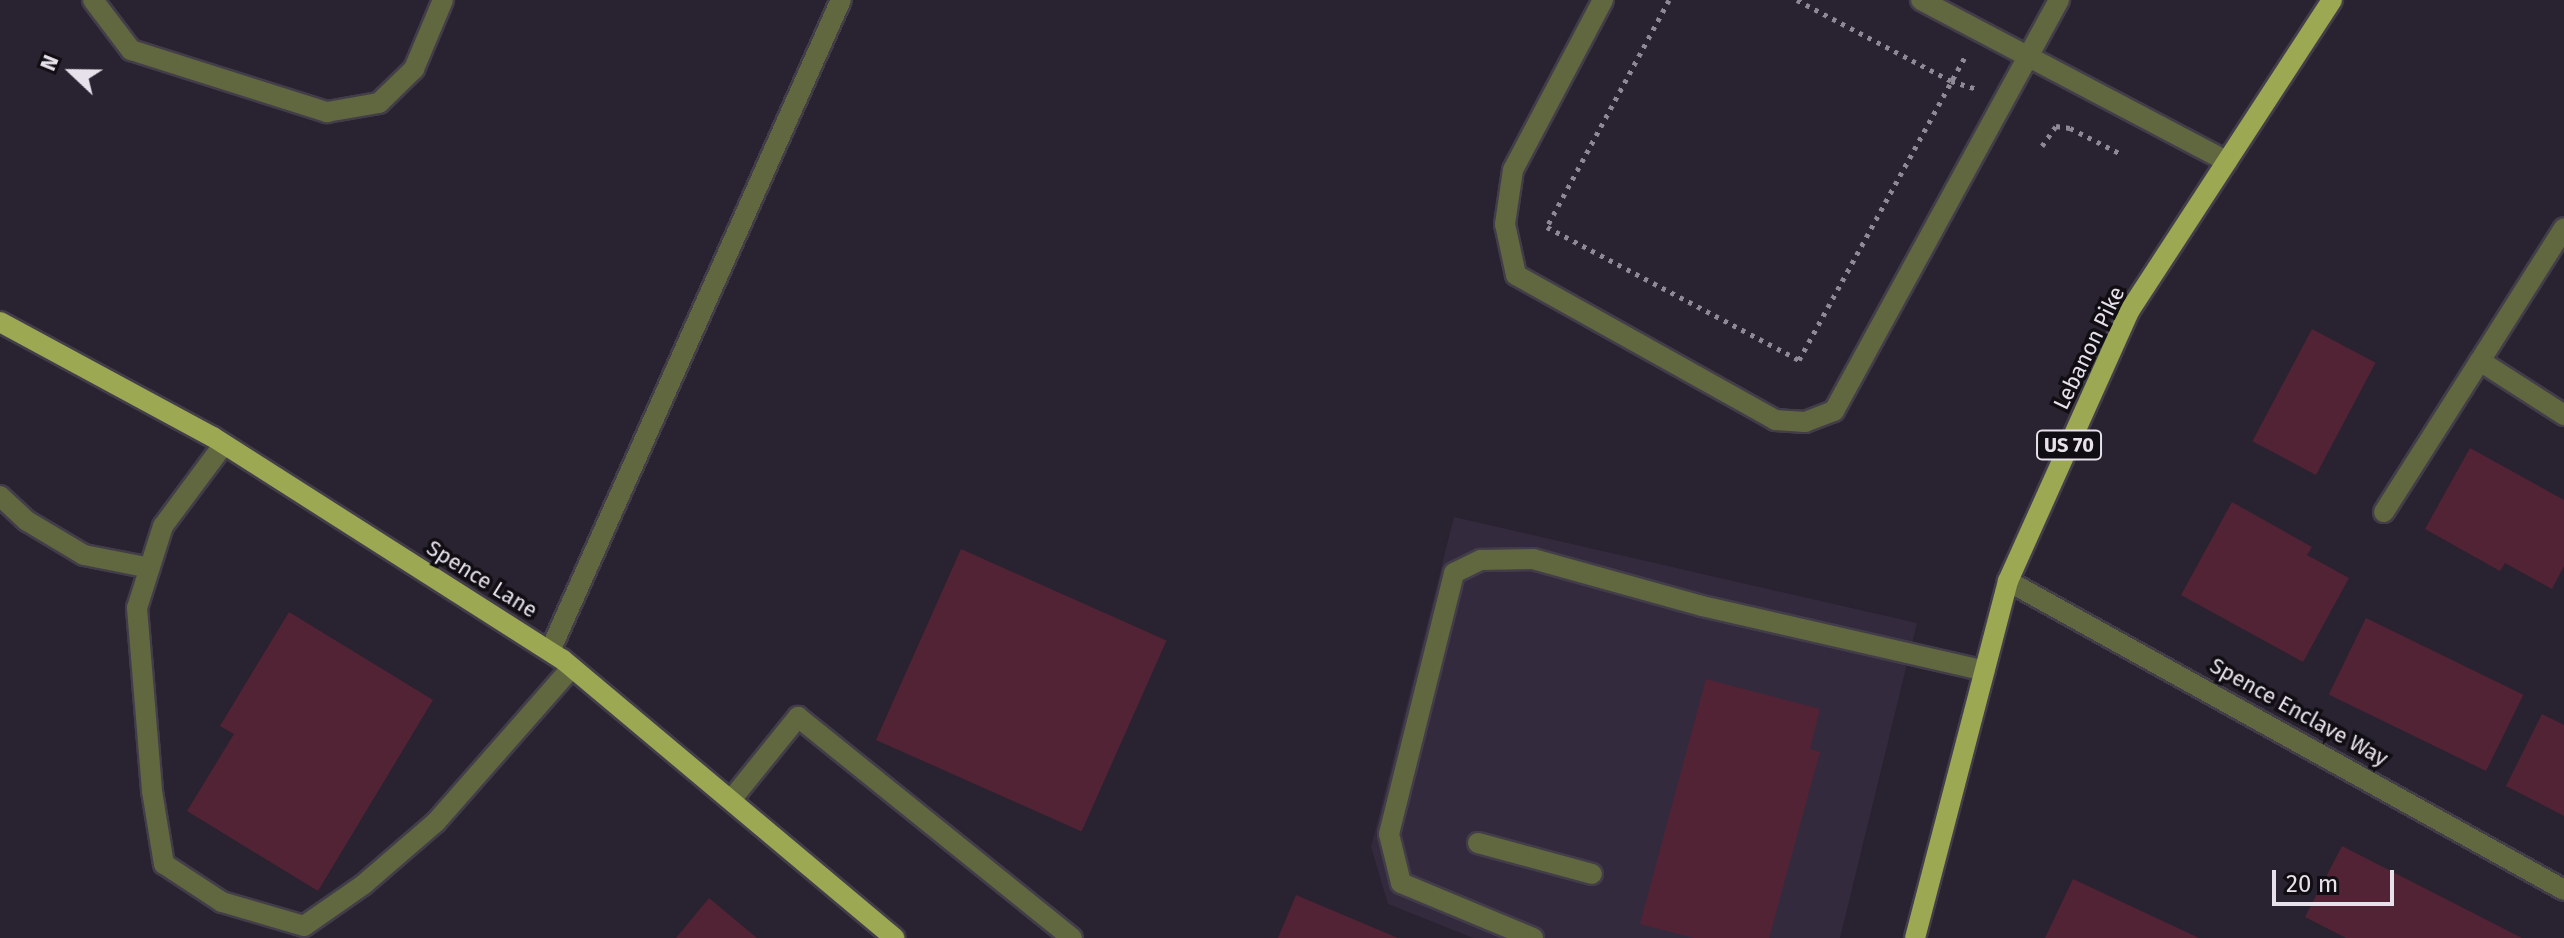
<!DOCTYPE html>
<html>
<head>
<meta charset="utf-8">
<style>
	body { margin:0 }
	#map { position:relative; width:2564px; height:938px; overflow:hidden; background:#292230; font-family:"Fira Sans",sans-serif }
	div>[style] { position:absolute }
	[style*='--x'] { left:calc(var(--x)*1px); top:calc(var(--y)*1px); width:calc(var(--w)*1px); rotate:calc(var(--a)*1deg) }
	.built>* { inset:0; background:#342a3e }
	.building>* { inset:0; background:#522335; transform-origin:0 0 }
	.path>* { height:5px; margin-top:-2.5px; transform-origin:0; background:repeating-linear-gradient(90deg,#8f8995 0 4px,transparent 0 10px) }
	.roads { filter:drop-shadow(2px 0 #433d4a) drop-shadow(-2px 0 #433d4a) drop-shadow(0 2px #433d4a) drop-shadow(0 -2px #433d4a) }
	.minor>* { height:20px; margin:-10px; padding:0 10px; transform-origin:10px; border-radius:10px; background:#61673f }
	.major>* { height:20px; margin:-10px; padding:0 10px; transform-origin:10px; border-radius:10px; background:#9da952 }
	span { translate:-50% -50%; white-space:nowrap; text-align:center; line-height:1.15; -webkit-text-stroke:7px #100d13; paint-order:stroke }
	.shield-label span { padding:2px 6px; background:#100d13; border:2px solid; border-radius:6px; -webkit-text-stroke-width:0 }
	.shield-label { font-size:20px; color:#e6e1eb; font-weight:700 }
	.street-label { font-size:22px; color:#e6e1eb }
	.north { position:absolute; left:32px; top:32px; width:80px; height:80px; -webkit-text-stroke:6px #100d13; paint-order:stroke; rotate:292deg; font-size:22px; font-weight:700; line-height:32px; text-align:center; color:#e6e1eb }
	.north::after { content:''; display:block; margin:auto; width:28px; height:36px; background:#e6e1eb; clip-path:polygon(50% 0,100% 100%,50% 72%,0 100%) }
	.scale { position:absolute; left:2272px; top:870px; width:122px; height:36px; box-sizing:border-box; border:4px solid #e6e1eb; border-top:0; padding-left:10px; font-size:24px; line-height:28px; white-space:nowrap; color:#e6e1eb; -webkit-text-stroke:6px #100d13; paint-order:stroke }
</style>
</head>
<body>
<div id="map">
	<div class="built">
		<div style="clip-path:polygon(1454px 517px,1917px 623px,1840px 938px,1473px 938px,1388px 904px,1371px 847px)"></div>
	</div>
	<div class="building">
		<div style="left:2312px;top:329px;width:72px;height:127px;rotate:28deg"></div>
		<div style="clip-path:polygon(2470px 448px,2564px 500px,2564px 566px,2552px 589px,2505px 563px,2500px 571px,2425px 529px)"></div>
		<div style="clip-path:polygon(2232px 502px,2312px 547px,2307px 555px,2349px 578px,2303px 662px,2181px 595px)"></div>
		<div style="left:961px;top:549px;width:225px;height:209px;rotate:24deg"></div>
		<div style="clip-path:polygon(289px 612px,433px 700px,318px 891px,187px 811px,234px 734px,220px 726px)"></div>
		<div style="left:2366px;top:618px;width:175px;height:85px;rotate:26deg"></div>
		<div style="clip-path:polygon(1706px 679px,1820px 709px,1810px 749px,1820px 752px,1769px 938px,1694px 938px,1640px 924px)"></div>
		<div style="clip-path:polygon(2542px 714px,2564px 725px,2564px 816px,2506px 786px)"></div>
		<div style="clip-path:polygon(2342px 846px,2522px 938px,2346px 938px,2305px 917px)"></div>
		<div style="clip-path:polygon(2073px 879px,2199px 938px,2045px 938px)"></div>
		<div style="clip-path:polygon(1296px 895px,1398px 938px,1278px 938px)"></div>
		<div style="clip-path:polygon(709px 898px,757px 938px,676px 938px)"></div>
	</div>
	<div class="path">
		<div style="--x:1669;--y:0;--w:258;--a:118.3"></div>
		<div style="--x:1547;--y:227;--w:285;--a:27.8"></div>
		<div style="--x:1799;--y:360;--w:348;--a:-61.3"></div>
		<div style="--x:1797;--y:0;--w:174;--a:27.7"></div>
		<div style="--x:1951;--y:81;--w:27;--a:17"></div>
		<div style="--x:2042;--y:146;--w:24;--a:-55"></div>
		<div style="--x:2056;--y:126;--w:14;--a:8"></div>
		<div style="--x:2070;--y:128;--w:59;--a:27"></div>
	</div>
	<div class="roads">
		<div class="minor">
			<div style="--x:93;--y:0;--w:63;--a:52.8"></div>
			<div style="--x:131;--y:50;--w:206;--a:17.6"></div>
			<div style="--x:327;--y:112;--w:53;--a:-9.8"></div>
			<div style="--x:379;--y:103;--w:49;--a:-44.2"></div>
			<div style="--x:414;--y:69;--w:75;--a:-67.2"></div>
			<div style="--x:1603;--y:0;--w:192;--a:117.9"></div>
			<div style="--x:1513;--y:170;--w:55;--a:98.4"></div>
			<div style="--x:1505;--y:224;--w:52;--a:77.8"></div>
			<div style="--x:1516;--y:275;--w:297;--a:29.2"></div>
			<div style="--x:1775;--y:420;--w:30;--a:4"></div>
			<div style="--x:1805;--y:422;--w:31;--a:-21"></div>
			<div style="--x:1834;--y:411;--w:469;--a:-61.3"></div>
			<div style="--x:1921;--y:0;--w:346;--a:27.8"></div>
			<div style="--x:2480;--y:361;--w:157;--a:-57.7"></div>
			<div style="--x:224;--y:444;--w:102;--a:126.6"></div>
			<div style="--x:163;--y:526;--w:86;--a:107.6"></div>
			<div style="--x:137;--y:608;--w:184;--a:85.3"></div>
			<div style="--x:152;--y:791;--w:74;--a:80.7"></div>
			<div style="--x:164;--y:864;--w:69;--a:33.2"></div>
			<div style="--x:222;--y:902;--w:85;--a:16.3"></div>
			<div style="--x:304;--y:926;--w:72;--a:-34.8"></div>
			<div style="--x:363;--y:885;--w:96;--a:-40.8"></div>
			<div style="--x:436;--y:822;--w:206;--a:-48.7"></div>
			<div style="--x:0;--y:496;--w:37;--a:43"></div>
			<div style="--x:27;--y:521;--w:66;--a:30.8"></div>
			<div style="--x:84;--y:555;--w:67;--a:11.1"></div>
			<div style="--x:2384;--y:512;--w:179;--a:-57.6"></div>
			<div style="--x:2480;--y:361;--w:100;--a:32.7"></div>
			<div style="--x:2008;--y:581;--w:636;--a:29.06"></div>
			<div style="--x:550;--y:651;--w:713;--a:-65.92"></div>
			<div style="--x:731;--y:800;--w:107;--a:-51.1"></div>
			<div style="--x:798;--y:717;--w:352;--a:38.9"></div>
			<div style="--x:1478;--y:843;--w:118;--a:15.2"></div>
			<div style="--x:1533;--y:938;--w:143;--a:-157.4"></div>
			<div style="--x:1401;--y:883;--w:50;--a:-103.8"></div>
			<div style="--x:1389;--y:834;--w:269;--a:-76"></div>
			<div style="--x:1454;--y:573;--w:30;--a:-26"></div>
			<div style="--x:1481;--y:560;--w:52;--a:-1.1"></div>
			<div style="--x:1533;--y:559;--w:175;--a:15.5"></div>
			<div style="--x:1702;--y:606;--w:290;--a:12.9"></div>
		</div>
		<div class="major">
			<div style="--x:0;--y:322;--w:242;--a:28.4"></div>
			<div style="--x:213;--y:437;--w:414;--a:32.5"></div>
			<div style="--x:562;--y:659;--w:434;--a:40"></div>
			<div style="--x:1915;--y:938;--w:369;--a:-75.4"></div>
			<div style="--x:2008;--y:581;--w:297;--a:-65.8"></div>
			<div style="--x:2130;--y:310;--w:370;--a:-56.9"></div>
		</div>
	</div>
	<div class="shield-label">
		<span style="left:2069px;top:445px">US 70</span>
	</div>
	<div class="street-label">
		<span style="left:2089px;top:348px;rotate:-64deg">Lebanon Pike</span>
		<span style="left:482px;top:579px;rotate:32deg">Spence Lane</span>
		<span style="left:2299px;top:712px;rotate:29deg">Spence Enclave Way</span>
	</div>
	<div class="north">N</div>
	<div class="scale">20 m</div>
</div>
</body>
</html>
